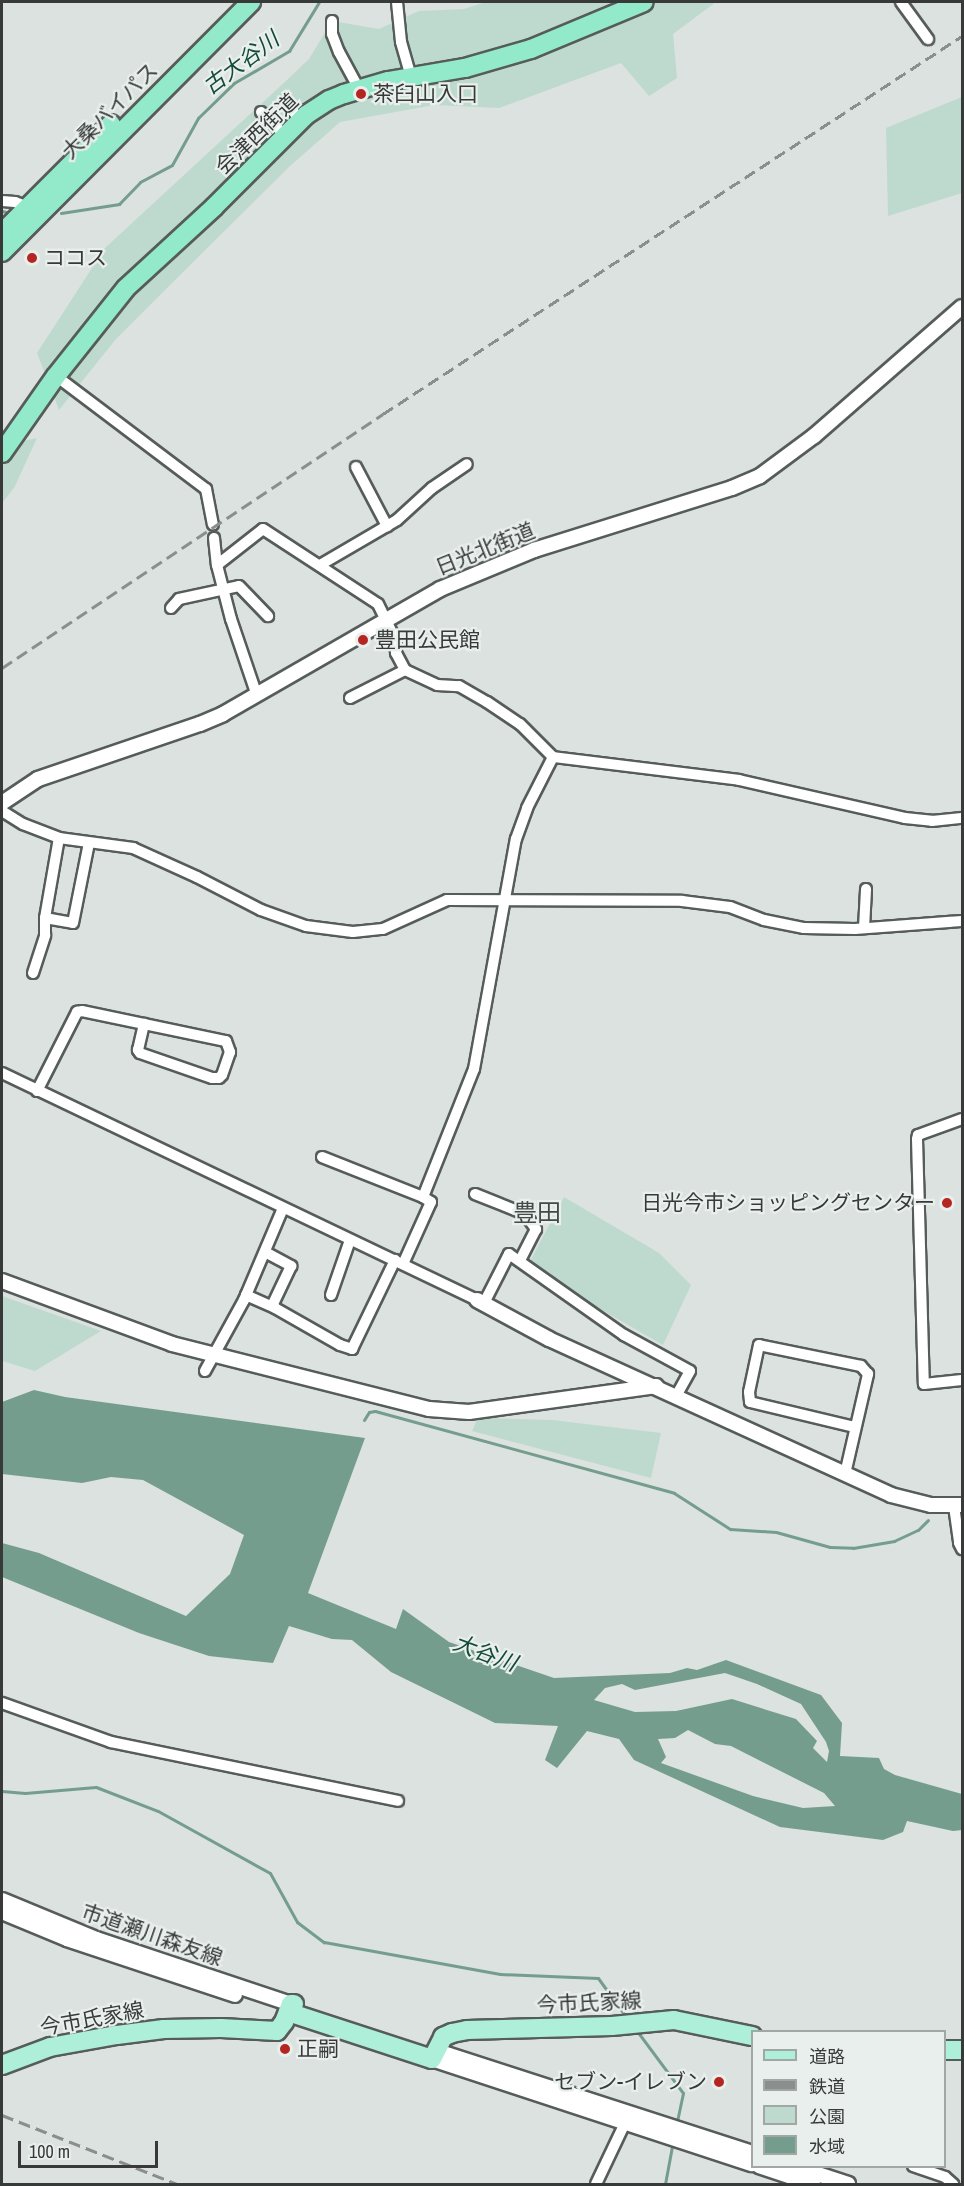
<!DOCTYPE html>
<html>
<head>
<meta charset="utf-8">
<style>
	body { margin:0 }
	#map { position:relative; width:964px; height:2186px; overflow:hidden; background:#dbe2df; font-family:"Archivo Narrow","Noto Sans JP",sans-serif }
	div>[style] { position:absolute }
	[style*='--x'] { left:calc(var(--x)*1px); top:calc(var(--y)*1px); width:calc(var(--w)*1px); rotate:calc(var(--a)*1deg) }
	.green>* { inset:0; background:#bedace }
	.water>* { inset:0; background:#759d8d }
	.stream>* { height:3px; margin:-1.5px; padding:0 1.5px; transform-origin:1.5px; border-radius:1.5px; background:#759d8d }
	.roads { filter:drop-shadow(2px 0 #565c5a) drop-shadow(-2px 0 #565c5a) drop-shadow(0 2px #565c5a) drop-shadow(0 -2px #565c5a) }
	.minor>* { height:10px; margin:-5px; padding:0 5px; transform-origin:5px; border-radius:5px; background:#fff }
	.tertiary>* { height:14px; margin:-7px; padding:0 7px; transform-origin:7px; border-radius:7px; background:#fff }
	.primary>* { height:18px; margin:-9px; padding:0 9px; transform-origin:9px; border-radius:9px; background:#adefd8 }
	.trunk>* { height:18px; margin:-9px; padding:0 9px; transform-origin:9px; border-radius:9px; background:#92eacb }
	.rail>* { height:3px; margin-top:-1.5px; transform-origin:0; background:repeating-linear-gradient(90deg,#8a8f8d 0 12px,transparent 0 18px) }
	.dots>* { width:16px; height:16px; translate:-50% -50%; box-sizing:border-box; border:3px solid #e8efec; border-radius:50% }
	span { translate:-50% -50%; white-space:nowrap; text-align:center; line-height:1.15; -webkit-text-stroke:4.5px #e8efec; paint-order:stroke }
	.poi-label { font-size:21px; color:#373a39 }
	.left { translate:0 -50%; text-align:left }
	.right { translate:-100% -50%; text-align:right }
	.street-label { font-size:21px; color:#373a39 }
	.water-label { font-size:22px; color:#134a39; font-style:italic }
	.quarter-label { font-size:24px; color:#444a47 }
	.frame { position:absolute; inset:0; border:3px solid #373a39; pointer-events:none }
	.legend { position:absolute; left:751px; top:2030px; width:195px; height:138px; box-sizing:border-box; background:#e8efec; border:2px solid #a1a7a4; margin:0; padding:8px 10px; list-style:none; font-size:18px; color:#373a39 }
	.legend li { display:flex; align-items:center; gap:12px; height:30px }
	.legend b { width:30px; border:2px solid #a1a7a4 }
	.scale { position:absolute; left:18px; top:2141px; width:140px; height:27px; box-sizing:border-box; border:3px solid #373a39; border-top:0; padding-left:8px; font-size:18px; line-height:21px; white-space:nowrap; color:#373a39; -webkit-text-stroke:4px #e8efec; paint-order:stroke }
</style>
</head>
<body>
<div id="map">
	<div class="green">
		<div style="clip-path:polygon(486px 2px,716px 2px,673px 34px,677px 78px,649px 96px,621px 63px,499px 108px,434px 105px,340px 122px,289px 167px,172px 283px,116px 339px,59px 410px,37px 353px,105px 248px,287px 80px,309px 59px,332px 21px,379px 29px,419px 11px,464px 9px)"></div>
		<div style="clip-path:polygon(962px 97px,962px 193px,888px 216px,886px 128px)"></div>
		<div style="clip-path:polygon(2px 435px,23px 441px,37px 438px,14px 488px,2px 503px)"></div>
		<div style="clip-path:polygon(564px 1197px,659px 1253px,691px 1285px,663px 1345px,527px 1267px)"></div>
		<div style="clip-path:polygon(2px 1296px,101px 1331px,35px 1371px,2px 1361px)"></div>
		<div style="clip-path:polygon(478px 1418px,552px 1420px,661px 1433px,651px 1478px,472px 1431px)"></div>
	</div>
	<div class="water">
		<div style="clip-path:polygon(evenodd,34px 1390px,65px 1397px,365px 1438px,308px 1593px,396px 1629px,403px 1609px,449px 1642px,554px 1678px,670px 1673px,687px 1668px,697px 1670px,726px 1660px,821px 1695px,842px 1723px,840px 1756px,879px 1758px,884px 1769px,895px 1775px,962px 1794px,962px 1830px,953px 1831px,907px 1821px,903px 1832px,883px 1840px,780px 1827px,634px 1760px,619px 1739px,587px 1731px,557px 1768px,545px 1760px,558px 1726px,495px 1723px,391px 1672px,352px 1640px,332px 1639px,289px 1626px,273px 1663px,209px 1656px,139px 1633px,2px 1577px,2px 1543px,39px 1553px,186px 1616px,230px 1574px,244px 1535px,143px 1480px,111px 1477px,82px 1483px,2px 1474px,2px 1402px,34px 1390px,725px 1673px,757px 1684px,801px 1704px,826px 1742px,829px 1751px,827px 1762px,813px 1748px,817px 1741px,796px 1719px,732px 1699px,676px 1711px,635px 1712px,594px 1700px,605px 1688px,622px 1684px,635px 1690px,725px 1673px,34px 1390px,688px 1730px,715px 1744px,731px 1746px,824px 1793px,835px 1806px,803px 1808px,753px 1796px,661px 1763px,666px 1757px,658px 1739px,675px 1738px,688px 1730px)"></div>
	</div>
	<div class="stream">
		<div style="--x:2;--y:211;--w:4;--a:14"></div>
		<div style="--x:61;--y:213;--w:59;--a:-8.8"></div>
		<div style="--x:119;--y:204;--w:30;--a:-46"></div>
		<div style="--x:140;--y:182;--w:36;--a:-28"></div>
		<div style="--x:172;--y:165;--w:54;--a:-61"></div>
		<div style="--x:198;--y:118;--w:50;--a:-44.2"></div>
		<div style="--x:234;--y:83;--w:64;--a:-30.2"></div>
		<div style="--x:289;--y:51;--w:57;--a:-58.5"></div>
		<div style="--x:364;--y:1420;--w:9;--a:-58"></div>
		<div style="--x:369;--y:1412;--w:6;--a:-9"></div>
		<div style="--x:375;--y:1411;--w:310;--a:15.3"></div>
		<div style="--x:674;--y:1493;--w:67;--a:32.7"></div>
		<div style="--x:730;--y:1529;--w:46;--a:3.7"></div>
		<div style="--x:776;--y:1532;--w:56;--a:15.5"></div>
		<div style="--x:830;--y:1547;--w:23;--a:2"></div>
		<div style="--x:853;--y:1548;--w:42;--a:-9.7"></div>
		<div style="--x:894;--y:1541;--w:26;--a:-25"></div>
		<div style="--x:918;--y:1530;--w:14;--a:-45"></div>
		<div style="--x:2;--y:1791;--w:23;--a:5"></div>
		<div style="--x:25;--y:1793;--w:71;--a:-4.8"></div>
		<div style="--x:96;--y:1787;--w:66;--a:21.2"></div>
		<div style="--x:158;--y:1811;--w:128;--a:29"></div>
		<div style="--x:270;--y:1873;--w:56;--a:61.1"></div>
		<div style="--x:297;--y:1922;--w:34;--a:37"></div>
		<div style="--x:324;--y:1942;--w:179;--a:10.3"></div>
		<div style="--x:500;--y:1974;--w:98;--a:2.3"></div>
		<div style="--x:598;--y:1978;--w:44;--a:54.2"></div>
		<div style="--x:637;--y:2031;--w:77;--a:53.4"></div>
		<div style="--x:683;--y:2093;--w:34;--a:102"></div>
		<div style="--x:665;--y:2184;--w:44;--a:-79.5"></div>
	</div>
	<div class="roads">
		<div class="minor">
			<div style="--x:397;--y:2;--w:40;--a:84.3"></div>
			<div style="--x:401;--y:42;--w:36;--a:74"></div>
			<div style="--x:901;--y:2;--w:46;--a:53.9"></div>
			<div style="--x:332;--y:21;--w:13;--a:90"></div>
			<div style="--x:332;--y:34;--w:19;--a:69"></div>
			<div style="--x:339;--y:52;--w:42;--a:61.6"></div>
			<div style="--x:287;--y:102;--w:23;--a:56"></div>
			<div style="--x:261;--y:112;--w:33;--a:44"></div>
			<div style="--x:2;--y:201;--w:13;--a:4"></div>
			<div style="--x:15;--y:202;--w:19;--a:21"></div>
			<div style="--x:56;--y:376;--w:188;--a:37"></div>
			<div style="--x:206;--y:489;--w:36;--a:79"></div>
			<div style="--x:356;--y:467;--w:67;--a:62.3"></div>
			<div style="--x:214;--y:538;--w:27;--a:84"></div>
			<div style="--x:217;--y:565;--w:56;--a:75.5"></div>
			<div style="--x:231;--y:619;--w:81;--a:71.3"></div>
			<div style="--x:217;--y:565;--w:58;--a:-38"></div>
			<div style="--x:263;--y:529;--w:137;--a:33.1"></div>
			<div style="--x:378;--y:604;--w:39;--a:64"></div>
			<div style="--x:395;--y:639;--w:14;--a:86"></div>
			<div style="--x:396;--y:653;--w:19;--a:62"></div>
			<div style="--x:405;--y:670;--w:35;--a:25"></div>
			<div style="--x:437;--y:685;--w:22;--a:3"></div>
			<div style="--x:459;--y:686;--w:32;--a:30"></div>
			<div style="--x:487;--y:702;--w:40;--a:34"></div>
			<div style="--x:520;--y:724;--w:47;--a:45"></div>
			<div style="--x:553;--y:757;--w:187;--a:7"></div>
			<div style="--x:739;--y:780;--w:170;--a:12.9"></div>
			<div style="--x:905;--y:818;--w:27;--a:6"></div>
			<div style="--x:932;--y:821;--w:30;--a:-6"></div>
			<div style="--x:320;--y:565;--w:89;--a:-30.3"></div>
			<div style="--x:397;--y:520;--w:47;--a:-42.4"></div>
			<div style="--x:432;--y:488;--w:42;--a:-34.4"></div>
			<div style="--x:171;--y:608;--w:12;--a:-48"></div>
			<div style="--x:179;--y:599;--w:61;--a:-12.2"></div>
			<div style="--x:239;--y:586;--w:42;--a:46"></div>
			<div style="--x:350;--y:698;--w:62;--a:-27"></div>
			<div style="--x:2;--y:811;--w:25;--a:32"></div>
			<div style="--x:23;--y:824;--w:39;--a:21"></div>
			<div style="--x:59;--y:838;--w:75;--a:7.7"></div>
			<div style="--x:133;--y:848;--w:70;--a:24.4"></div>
			<div style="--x:197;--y:877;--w:72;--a:27.3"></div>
			<div style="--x:261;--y:910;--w:48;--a:19.6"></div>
			<div style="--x:306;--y:926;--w:47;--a:7.3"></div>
			<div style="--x:353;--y:932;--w:30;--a:-6"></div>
			<div style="--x:383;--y:929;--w:70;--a:-24.4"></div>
			<div style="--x:447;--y:900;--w:235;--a:0.2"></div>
			<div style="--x:682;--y:901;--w:48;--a:7.1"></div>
			<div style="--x:730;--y:907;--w:36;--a:21"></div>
			<div style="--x:764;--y:920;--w:41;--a:11.3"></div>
			<div style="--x:804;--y:928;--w:51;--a:1.1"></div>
			<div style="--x:855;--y:929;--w:107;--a:-4.3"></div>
			<div style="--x:45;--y:918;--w:28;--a:10"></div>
			<div style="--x:73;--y:923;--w:82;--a:-78.7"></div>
			<div style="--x:864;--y:928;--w:39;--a:-87"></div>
			<div style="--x:33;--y:973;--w:40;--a:-72"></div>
			<div style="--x:45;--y:935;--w:17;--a:-90"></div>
			<div style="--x:45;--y:918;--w:81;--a:-80.1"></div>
			<div style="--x:2;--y:1073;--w:526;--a:25.54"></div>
			<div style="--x:37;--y:1091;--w:89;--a:-63.1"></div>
			<div style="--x:77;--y:1012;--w:5;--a:-11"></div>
			<div style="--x:82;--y:1011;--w:147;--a:11.8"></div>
			<div style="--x:226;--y:1041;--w:12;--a:70"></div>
			<div style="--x:230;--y:1052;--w:24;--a:109"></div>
			<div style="--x:222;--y:1075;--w:4;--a:135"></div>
			<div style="--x:219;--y:1078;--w:7;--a:180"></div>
			<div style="--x:212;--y:1078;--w:76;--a:-160.9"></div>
			<div style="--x:140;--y:1053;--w:4;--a:-124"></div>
			<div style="--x:138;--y:1050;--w:27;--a:-77"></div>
			<div style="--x:962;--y:1119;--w:47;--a:160"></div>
			<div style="--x:918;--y:1135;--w:4;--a:104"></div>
			<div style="--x:917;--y:1139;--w:245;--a:88.4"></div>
			<div style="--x:924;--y:1384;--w:38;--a:-6"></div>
			<div style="--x:322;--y:1157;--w:109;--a:21.6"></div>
			<div style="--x:475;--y:1194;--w:54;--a:21.8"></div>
			<div style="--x:525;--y:1214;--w:19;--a:54"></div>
			<div style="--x:536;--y:1229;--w:36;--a:117"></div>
			<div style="--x:265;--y:1252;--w:30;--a:28"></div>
			<div style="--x:291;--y:1266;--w:44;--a:115.4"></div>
			<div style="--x:403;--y:1264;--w:68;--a:-65.7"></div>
			<div style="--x:431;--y:1202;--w:9;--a:-148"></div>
			<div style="--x:423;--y:1197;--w:138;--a:-68.3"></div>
			<div style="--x:474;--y:1069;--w:234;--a:-79.7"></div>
			<div style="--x:516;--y:839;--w:33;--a:-70"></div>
			<div style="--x:527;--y:808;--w:57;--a:-63"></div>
			<div style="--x:246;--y:1295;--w:32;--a:24"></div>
			<div style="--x:275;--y:1308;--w:75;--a:29.6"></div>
			<div style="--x:340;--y:1345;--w:13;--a:18"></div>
			<div style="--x:352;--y:1349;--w:99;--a:-64.2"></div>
			<div style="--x:331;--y:1295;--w:58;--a:-70.9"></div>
			<div style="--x:484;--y:1303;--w:55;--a:-63"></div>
			<div style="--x:509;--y:1254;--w:141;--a:35.2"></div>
			<div style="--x:624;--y:1335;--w:75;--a:28.6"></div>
			<div style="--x:690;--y:1371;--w:29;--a:119"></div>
			<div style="--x:205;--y:1371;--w:81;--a:-61.2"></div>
			<div style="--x:244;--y:1300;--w:100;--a:-67"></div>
			<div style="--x:845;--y:1474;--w:103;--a:-77"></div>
			<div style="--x:868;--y:1374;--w:11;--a:-131"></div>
			<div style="--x:861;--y:1366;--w:104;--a:-168.4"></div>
			<div style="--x:759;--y:1345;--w:48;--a:102"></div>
			<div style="--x:749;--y:1392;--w:10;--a:84"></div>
			<div style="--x:750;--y:1402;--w:107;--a:13.5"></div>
			<div style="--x:954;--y:1506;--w:37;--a:82"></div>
			<div style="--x:959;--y:1543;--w:7;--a:63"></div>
			<div style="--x:2;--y:1703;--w:116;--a:19.7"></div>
			<div style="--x:111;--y:1742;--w:293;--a:11.6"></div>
			<div style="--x:913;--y:2166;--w:34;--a:19"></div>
			<div style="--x:945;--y:2177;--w:11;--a:41"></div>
			<div style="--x:596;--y:2184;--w:68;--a:-64.6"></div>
		</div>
		<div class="tertiary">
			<div style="--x:2;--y:803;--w:43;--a:-33.7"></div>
			<div style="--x:38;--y:779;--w:171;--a:-18.8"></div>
			<div style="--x:200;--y:724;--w:25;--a:-23"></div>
			<div style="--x:223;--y:714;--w:250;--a:-29.9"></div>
			<div style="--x:440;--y:589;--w:102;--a:-22.5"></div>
			<div style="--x:534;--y:550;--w:207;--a:-17.4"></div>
			<div style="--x:732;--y:488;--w:30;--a:-23"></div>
			<div style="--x:760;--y:476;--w:67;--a:-36.5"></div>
			<div style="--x:814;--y:436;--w:196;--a:-41.1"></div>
			<div style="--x:2;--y:1281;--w:181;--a:20.3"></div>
			<div style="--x:172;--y:1344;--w:265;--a:14.2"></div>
			<div style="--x:429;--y:1409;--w:40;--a:4.3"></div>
			<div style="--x:469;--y:1412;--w:189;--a:-7.9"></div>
			<div style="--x:477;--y:1300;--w:82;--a:28.4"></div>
			<div style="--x:549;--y:1339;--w:376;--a:24.5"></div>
			<div style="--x:891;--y:1495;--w:41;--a:14"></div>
			<div style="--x:931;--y:1505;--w:31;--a:0"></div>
			<div style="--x:2;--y:1900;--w:102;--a:22.5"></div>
			<div style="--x:96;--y:1939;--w:206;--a:18.4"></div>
			<div style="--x:2;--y:1912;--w:70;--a:22.6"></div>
			<div style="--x:67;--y:1939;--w:177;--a:18.4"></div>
			<div style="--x:443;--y:2053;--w:325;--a:17.9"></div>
			<div style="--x:432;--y:2059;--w:337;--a:18.2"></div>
			<div style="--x:759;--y:2166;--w:57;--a:18.4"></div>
			<div style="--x:793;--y:2166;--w:58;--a:18.1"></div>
		</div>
		<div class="primary">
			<div style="--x:288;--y:2012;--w:151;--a:18.1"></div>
			<div style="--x:432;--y:2059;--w:25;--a:-63"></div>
			<div style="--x:443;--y:2037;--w:10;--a:-24"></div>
			<div style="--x:452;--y:2033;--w:15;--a:-11"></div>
			<div style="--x:467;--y:2030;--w:145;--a:-1.6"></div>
			<div style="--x:612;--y:2026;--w:62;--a:-5.5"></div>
			<div style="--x:674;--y:2020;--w:80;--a:11.6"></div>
			<div style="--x:944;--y:2050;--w:18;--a:0"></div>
			<div style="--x:2;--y:2065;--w:51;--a:-20.6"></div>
			<div style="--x:50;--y:2047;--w:68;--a:-10.2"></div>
			<div style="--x:117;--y:2035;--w:47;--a:-7.3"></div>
			<div style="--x:164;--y:2029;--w:57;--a:-1"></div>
			<div style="--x:221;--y:2028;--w:56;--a:3.1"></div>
			<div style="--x:277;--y:2031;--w:11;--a:-52"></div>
			<div style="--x:284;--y:2022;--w:19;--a:-69"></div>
			<div style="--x:291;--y:2004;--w:3;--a:0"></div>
		</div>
		<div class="trunk">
			<div style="--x:2;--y:233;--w:154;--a:-45"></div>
			<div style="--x:2;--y:252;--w:353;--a:-45.1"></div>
			<div style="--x:2;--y:453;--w:94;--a:-55"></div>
			<div style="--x:56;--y:376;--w:112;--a:-51.5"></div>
			<div style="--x:126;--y:288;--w:120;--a:-42.6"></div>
			<div style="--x:214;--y:207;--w:130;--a:-45"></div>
			<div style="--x:306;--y:115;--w:27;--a:-33"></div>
			<div style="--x:329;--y:100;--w:16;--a:-22"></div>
			<div style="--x:344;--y:94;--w:46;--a:-16.5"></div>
			<div style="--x:388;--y:81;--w:78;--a:-9.6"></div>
			<div style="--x:465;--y:68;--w:69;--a:-16.1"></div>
			<div style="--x:531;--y:49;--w:122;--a:-22.6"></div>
		</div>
	</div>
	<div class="rail">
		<div style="--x:2;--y:668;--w:458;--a:-33.7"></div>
		<div style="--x:383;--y:414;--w:691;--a:-33.14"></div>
		<div style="--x:2;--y:2115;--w:188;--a:21.5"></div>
	</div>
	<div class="dots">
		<div style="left:361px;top:94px;background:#b52623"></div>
		<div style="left:32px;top:258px;background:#b52623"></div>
		<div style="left:363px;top:640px;background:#b52623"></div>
		<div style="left:947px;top:1203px;background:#b52623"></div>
		<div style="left:285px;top:2049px;background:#b52623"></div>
		<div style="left:719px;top:2082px;background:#b52623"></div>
	</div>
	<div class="poi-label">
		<span class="left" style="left:373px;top:94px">茶臼山入口</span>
		<span class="left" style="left:44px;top:258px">ココス</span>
		<span class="left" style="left:375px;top:640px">豊田公民館</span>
		<span class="right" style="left:935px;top:1203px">日光今市ショッピングセンター</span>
		<span class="left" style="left:297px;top:2049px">正嗣</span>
		<span class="right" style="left:707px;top:2082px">セブン-イレブン</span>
	</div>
	<div class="street-label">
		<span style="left:110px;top:111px;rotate:-45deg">大桑バイパス</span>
		<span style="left:257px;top:134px;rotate:-44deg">会津西街道</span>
		<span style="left:485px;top:549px;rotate:-22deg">日光北街道</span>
		<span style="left:152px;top:1935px;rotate:19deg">市道瀬川森友線</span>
		<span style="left:589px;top:2003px;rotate:-3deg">今市氏家線</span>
		<span style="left:92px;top:2019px;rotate:-10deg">今市氏家線</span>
	</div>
	<div class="water-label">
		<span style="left:241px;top:63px;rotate:-37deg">古大谷川</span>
		<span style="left:485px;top:1653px;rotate:20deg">大谷川</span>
	</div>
	<div class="quarter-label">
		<span style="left:537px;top:1213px">豊田</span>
	</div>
	<div class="frame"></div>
	<ul class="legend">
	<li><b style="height:8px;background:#adefd8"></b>道路</li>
	<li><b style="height:8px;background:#8a8f8d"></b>鉄道</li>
	<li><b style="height:16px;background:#bedace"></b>公園</li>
	<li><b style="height:16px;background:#759d8d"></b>水域</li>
	</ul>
	<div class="scale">100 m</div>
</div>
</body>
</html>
